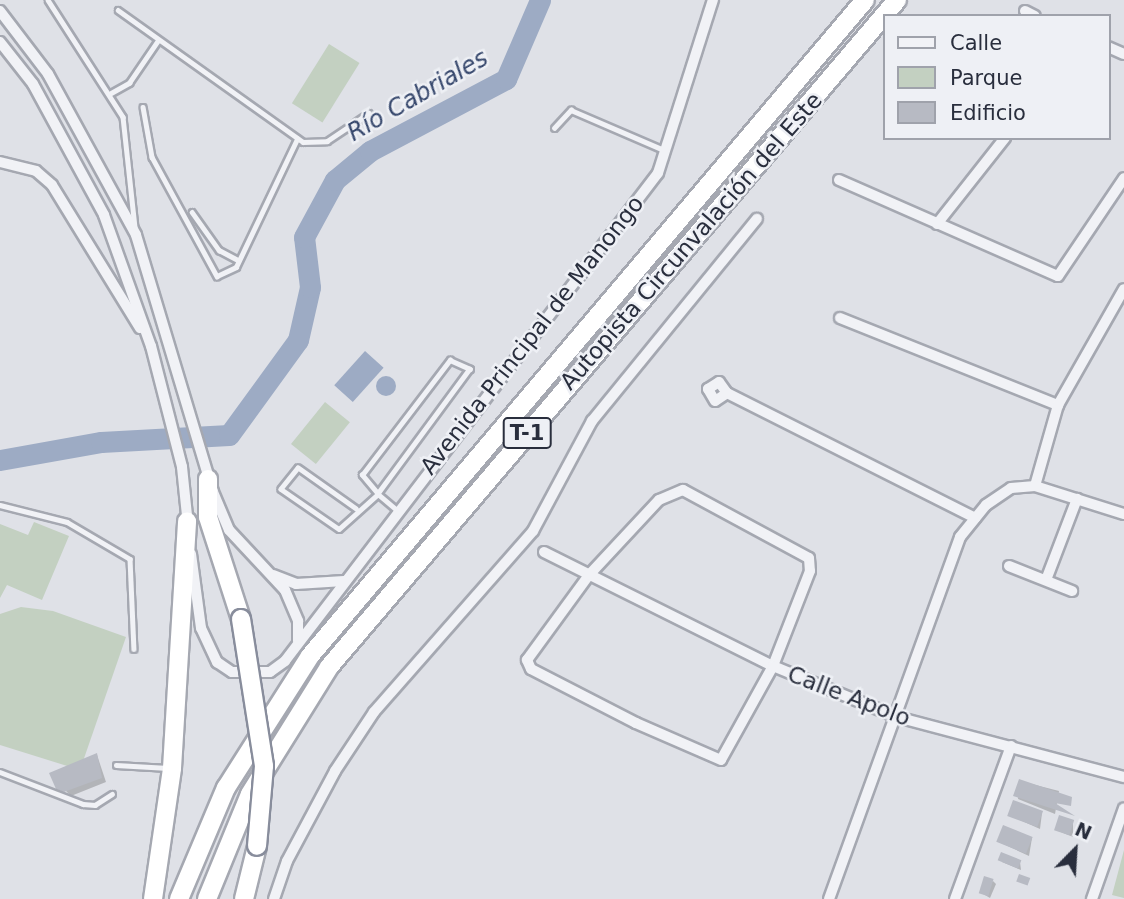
<!DOCTYPE html>
<html>
<head>
<meta charset="utf-8">
<style>
	body { margin:0 }
	#map { position:relative; width:1124px; height:899px; overflow:hidden; background:#dfe1e7; font-family:"DejaVu Sans",sans-serif }
	div>[style] { position:absolute }
	[style*='--x'] { left:calc(var(--x)*1px); top:calc(var(--y)*1px); width:calc(var(--w)*1px); rotate:calc(var(--a)*1deg) }
	.green>* { inset:0; background:#c3d0c1; transform-origin:0 0 }
	.water>* { inset:0; background:#9dabc4; transform-origin:0 0 }
	.round { border-radius:50% }
	.shadow>* { inset:0; background:#0003 }
	.river>* { height:21px; margin:-10.5px; padding:0 10.5px; transform-origin:10.5px; border-radius:10.5px; background:#9dabc4 }
	.building>* { inset:0; background:#b7bac3; transform-origin:0 0 }
	.roads { filter:drop-shadow(2px 0 #a5a8b1) drop-shadow(-2px 0 #a5a8b1) drop-shadow(0 2px #a5a8b1) drop-shadow(0 -2px #a5a8b1) }
	.lane>* { height:4.5px; margin:-2.25px; padding:0 2.25px; transform-origin:2.25px; border-radius:2.25px; background:#f1f2f6 }
	.street>* { height:10px; margin:-5px; padding:0 5px; transform-origin:5px; border-radius:5px; background:#f1f2f6 }
	.highway>* { height:18px; margin:-9px; padding:0 9px; transform-origin:9px; border-radius:9px; background:#fff }
	.bridges { filter:drop-shadow(2px 0 #888d9c) drop-shadow(-2px 0 #888d9c) drop-shadow(0 2px #888d9c) drop-shadow(0 -2px #888d9c) }
	.highway-bridge>* { height:18px; margin:-9px; padding:0 9px; transform-origin:9px; border-radius:9px; background:#fff }
	span { translate:-50% -50%; white-space:nowrap; text-align:center; line-height:1.15; -webkit-text-stroke:5px #eef0f5; paint-order:stroke }
	.shield-label span { padding:2px 5px; background:#eef0f5; border:2px solid; border-radius:5px; -webkit-text-stroke-width:0 }
	.shield-label { font-size:21px; color:#292e3d; font-weight:700 }
	.street-label { font-size:23px; color:#292e3d }
	.water-label { font-size:24px; color:#37486d; font-style:italic }
	.legend { position:absolute; left:883px; top:14px; width:228px; height:126px; box-sizing:border-box; background:#eef0f5; border:2px solid #9fa2ab; margin:0; padding:9px 12px; list-style:none; font-size:21px; color:#292e3d }
	.legend li { display:flex; align-items:center; gap:14px; height:35px }
	.legend b { width:35px; border:2px solid #9fa2ab }
	.north { position:absolute; left:1040px; top:815px; width:70px; height:70px; -webkit-text-stroke:5px #eef0f5; paint-order:stroke; rotate:24deg; font-size:19px; font-weight:700; line-height:28px; text-align:center; color:#292e3d }
	.north::after { content:''; display:block; margin:auto; width:24px; height:32px; background:#292e3d; clip-path:polygon(50% 0,100% 100%,50% 72%,0 100%) }
</style>
</head>
<body>
<div id="map">
	<div class="green">
		<div style="left:329px;top:44px;width:36px;height:70px;rotate:32deg"></div>
		<div style="left:325px;top:402px;width:32px;height:54px;rotate:39deg"></div>
		<div style="clip-path:polygon(34px 522px,69px 536px,42px 600px,7px 585px,0 598px,0 524px,28px 535px)"></div>
		<div style="clip-path:polygon(21px 607px,53px 611px,126px 637px,80px 770px,0 745px,0 614px)"></div>
		<div style="clip-path:polygon(1124px 850px,1124px 898px,1112px 895px)"></div>
	</div>
	<div class="water">
		<div style="left:365px;top:351px;width:25px;height:46px;rotate:42deg"></div>
		<div class="round" style="left:376px;top:376px;width:20px;height:20px"></div>
	</div>
	<div class="shadow">
		<div style="clip-path:polygon(97px 755px,106px 782px,71px 796px,66px 791px)"></div>
		<div style="clip-path:polygon(1020px 781px,1059px 791px,1055px 814px,1018px 799px)"></div>
		<div style="clip-path:polygon(1042px 813px,1040px 829px,1009px 815px)"></div>
		<div style="clip-path:polygon(1073px 822px,1073px 837px,1056px 830px)"></div>
		<div style="clip-path:polygon(1032px 838px,1029px 856px,999px 842px)"></div>
		<div style="clip-path:polygon(1001px 854px,1020px 862px,1021px 870px,1002px 862px)"></div>
		<div style="clip-path:polygon(993px 881px,996px 884px,990px 898px,980px 892px)"></div>
	</div>
	<div class="river">
		<div style="--x:0;--y:460;--w:103;--a:-10.1"></div>
		<div style="--x:101;--y:442;--w:128;--a:-3.1"></div>
		<div style="--x:229;--y:435;--w:117;--a:-54"></div>
		<div style="--x:298;--y:340;--w:54;--a:-77.2"></div>
		<div style="--x:310;--y:287;--w:50;--a:-96.8"></div>
		<div style="--x:304;--y:237;--w:65;--a:-61.5"></div>
		<div style="--x:335;--y:180;--w:45;--a:-39.6"></div>
		<div style="--x:370;--y:151;--w:154;--a:-27.9"></div>
		<div style="--x:506;--y:79;--w:86;--a:-66.7"></div>
	</div>
	<div class="building">
		<div style="clip-path:polygon(97px 753px,102px 778px,64px 792px,56px 789px,49px 773px)"></div>
		<div style="clip-path:polygon(1019px 779px,1072px 797px,1071px 806px,1055px 803px,1075px 816px,1013px 796px)"></div>
		<div style="left:1013px;top:800px;width:32px;height:17px;rotate:20deg"></div>
		<div style="left:1059px;top:815px;width:16px;height:16px;rotate:18deg"></div>
		<div style="left:1003px;top:825px;width:32px;height:18px;rotate:22deg"></div>
		<div style="left:1001px;top:852px;width:22px;height:9px;rotate:22deg"></div>
		<div style="left:1019px;top:874px;width:12px;height:8px;rotate:20deg"></div>
		<div style="left:984px;top:876px;width:10px;height:18px;rotate:17deg"></div>
	</div>
	<div class="roads">
		<div class="lane">
			<div style="--x:48;--y:0;--w:139;--a:57.3"></div>
			<div style="--x:123;--y:117;--w:111;--a:83.8"></div>
			<div style="--x:118;--y:10;--w:227;--a:35.5"></div>
			<div style="--x:303;--y:142;--w:24;--a:-2"></div>
			<div style="--x:327;--y:141;--w:50;--a:-33.7"></div>
			<div style="--x:111;--y:93;--w:21;--a:-29"></div>
			<div style="--x:129;--y:83;--w:50;--a:-55.7"></div>
			<div style="--x:143;--y:107;--w:51;--a:79.8"></div>
			<div style="--x:152;--y:157;--w:136;--a:61.4"></div>
			<div style="--x:217;--y:276;--w:21;--a:-25"></div>
			<div style="--x:236;--y:267;--w:142;--a:-64.5"></div>
			<div style="--x:554;--y:128;--w:25;--a:-47"></div>
			<div style="--x:571;--y:110;--w:103;--a:23.3"></div>
			<div style="--x:192;--y:212;--w:47;--a:54.6"></div>
			<div style="--x:219;--y:250;--w:21;--a:28"></div>
			<div style="--x:450;--y:360;--w:22;--a:24"></div>
			<div style="--x:470;--y:369;--w:155;--a:126.4"></div>
			<div style="--x:378;--y:494;--w:25;--a:-130"></div>
			<div style="--x:362;--y:475;--w:145;--a:-52.6"></div>
			<div style="--x:0;--y:505;--w:69;--a:14.2"></div>
			<div style="--x:67;--y:522;--w:73;--a:30.4"></div>
			<div style="--x:130;--y:559;--w:90;--a:87.5"></div>
			<div style="--x:356;--y:509;--w:71;--a:-144.7"></div>
			<div style="--x:298;--y:468;--w:27;--a:129"></div>
			<div style="--x:281;--y:489;--w:70;--a:34.6"></div>
			<div style="--x:339;--y:529;--w:52;--a:-41.9"></div>
			<div style="--x:378;--y:494;--w:25;--a:40"></div>
			<div style="--x:116;--y:765;--w:52;--a:3.3"></div>
			<div style="--x:0;--y:772;--w:89;--a:21.1"></div>
			<div style="--x:83;--y:804;--w:12;--a:5"></div>
			<div style="--x:95;--y:805;--w:20;--a:-33"></div>
		</div>
		<div class="street">
			<div style="--x:0;--y:11;--w:79;--a:52.7"></div>
			<div style="--x:48;--y:74;--w:183;--a:61.3"></div>
			<div style="--x:136;--y:235;--w:268;--a:73.3"></div>
			<div style="--x:213;--y:492;--w:41;--a:67.2"></div>
			<div style="--x:229;--y:530;--w:82;--a:47"></div>
			<div style="--x:285;--y:590;--w:34;--a:67"></div>
			<div style="--x:298;--y:621;--w:20;--a:90"></div>
			<div style="--x:1025;--y:11;--w:11;--a:27"></div>
			<div style="--x:0;--y:42;--w:53;--a:51.8"></div>
			<div style="--x:33;--y:84;--w:149;--a:61.5"></div>
			<div style="--x:104;--y:215;--w:139;--a:70.3"></div>
			<div style="--x:151;--y:346;--w:125;--a:75.6"></div>
			<div style="--x:182;--y:467;--w:58;--a:84.1"></div>
			<div style="--x:1108;--y:47;--w:17;--a:24"></div>
			<div style="--x:0;--y:162;--w:37;--a:14"></div>
			<div style="--x:36;--y:171;--w:21;--a:41"></div>
			<div style="--x:52;--y:185;--w:168;--a:58.4"></div>
			<div style="--x:839;--y:180;--w:239;--a:23.7"></div>
			<div style="--x:1058;--y:276;--w:118;--a:-56"></div>
			<div style="--x:937;--y:224;--w:110;--a:-51.7"></div>
			<div style="--x:840;--y:318;--w:235;--a:21.8"></div>
			<div style="--x:1058;--y:405;--w:84;--a:105.9"></div>
			<div style="--x:727;--y:393;--w:14;--a:146"></div>
			<div style="--x:715;--y:401;--w:14;--a:-120"></div>
			<div style="--x:708;--y:389;--w:13;--a:-32"></div>
			<div style="--x:719;--y:382;--w:14;--a:54"></div>
			<div style="--x:727;--y:393;--w:278;--a:26.7"></div>
			<div style="--x:1058;--y:405;--w:133;--a:-60.4"></div>
			<div style="--x:683;--y:490;--w:143;--a:28.4"></div>
			<div style="--x:809;--y:558;--w:13;--a:86"></div>
			<div style="--x:810;--y:571;--w:102;--a:111.3"></div>
			<div style="--x:773;--y:666;--w:107;--a:119"></div>
			<div style="--x:721;--y:760;--w:93;--a:-156.5"></div>
			<div style="--x:636;--y:723;--w:118;--a:-152.8"></div>
			<div style="--x:531;--y:669;--w:10;--a:-114"></div>
			<div style="--x:527;--y:660;--w:105;--a:-53.9"></div>
			<div style="--x:589;--y:575;--w:103;--a:-47"></div>
			<div style="--x:659;--y:500;--w:26;--a:-23"></div>
			<div style="--x:544;--y:552;--w:256;--a:26.5"></div>
			<div style="--x:773;--y:666;--w:134;--a:22.4"></div>
			<div style="--x:897;--y:717;--w:235;--a:14.8"></div>
			<div style="--x:191;--y:554;--w:75;--a:82.3"></div>
			<div style="--x:201;--y:628;--w:38;--a:65"></div>
			<div style="--x:217;--y:662;--w:18;--a:34"></div>
			<div style="--x:232;--y:672;--w:38;--a:0"></div>
			<div style="--x:270;--y:672;--w:19;--a:-36"></div>
			<div style="--x:285;--y:661;--w:614;--a:-52.61"></div>
			<div style="--x:658;--y:173;--w:182;--a:-72.4"></div>
			<div style="--x:1009;--y:566;--w:68;--a:21.6"></div>
			<div style="--x:273;--y:575;--w:25;--a:21"></div>
			<div style="--x:296;--y:584;--w:48;--a:-3.6"></div>
			<div style="--x:1046;--y:580;--w:87;--a:-69.1"></div>
			<div style="--x:274;--y:899;--w:40;--a:-71.1"></div>
			<div style="--x:287;--y:861;--w:102;--a:-61.9"></div>
			<div style="--x:335;--y:771;--w:71;--a:-56.5"></div>
			<div style="--x:374;--y:712;--w:241;--a:-48.7"></div>
			<div style="--x:533;--y:531;--w:125;--a:-61.8"></div>
			<div style="--x:592;--y:421;--w:261;--a:-50.8"></div>
			<div style="--x:829;--y:899;--w:385;--a:-70.1"></div>
			<div style="--x:960;--y:537;--w:41;--a:-50.9"></div>
			<div style="--x:986;--y:505;--w:30;--a:-34"></div>
			<div style="--x:1011;--y:488;--w:24;--a:-5"></div>
			<div style="--x:1035;--y:486;--w:93;--a:17.5"></div>
			<div style="--x:955;--y:899;--w:163;--a:-69.9"></div>
			<div style="--x:1092;--y:899;--w:96;--a:-70.6"></div>
		</div>
		<div class="highway">
			<div style="--x:208;--y:479;--w:38;--a:90"></div>
			<div style="--x:208;--y:517;--w:107;--a:72.1"></div>
			<div style="--x:153;--y:899;--w:132;--a:-81.7"></div>
			<div style="--x:172;--y:768;--w:247;--a:-86.5"></div>
			<div style="--x:179;--y:899;--w:121;--a:-67.1"></div>
			<div style="--x:226;--y:788;--w:156;--a:-57.5"></div>
			<div style="--x:310;--y:656;--w:859;--a:-49.77"></div>
			<div style="--x:207;--y:899;--w:113;--a:-67.7"></div>
			<div style="--x:250;--y:794;--w:150;--a:-58.1"></div>
			<div style="--x:329;--y:667;--w:876;--a:-49.58"></div>
			<div style="--x:244;--y:899;--w:55;--a:-76.2"></div>
		</div>
	</div>
	<div class="bridges">
		<div class="highway-bridge">
			<div style="--x:241;--y:619;--w:149;--a:81.1"></div>
			<div style="--x:264;--y:766;--w:80;--a:95"></div>
		</div>
	</div>
	<div class="shield-label">
		<span style="left:527px;top:433px">T-1</span>
	</div>
	<div class="street-label">
		<span style="left:691px;top:241px;rotate:-49deg">Autopista Circunvalación del Este</span>
		<span style="left:532px;top:335px;rotate:-52deg">Avenida Principal de Manongo</span>
		<span style="left:849px;top:696px;rotate:21deg">Calle Apolo</span>
	</div>
	<div class="water-label">
		<span style="left:418px;top:96px;rotate:-30deg">Río Cabriales</span>
	</div>
	<ul class="legend">
	<li><b style="height:9px;background:#f1f2f6"></b>Calle</li>
	<li><b style="height:19px;background:#c3d0c1"></b>Parque</li>
	<li><b style="height:19px;background:#b7bac3"></b>Edificio</li>
	</ul>
	<div class="north">N</div>
</div>
</body>
</html>
